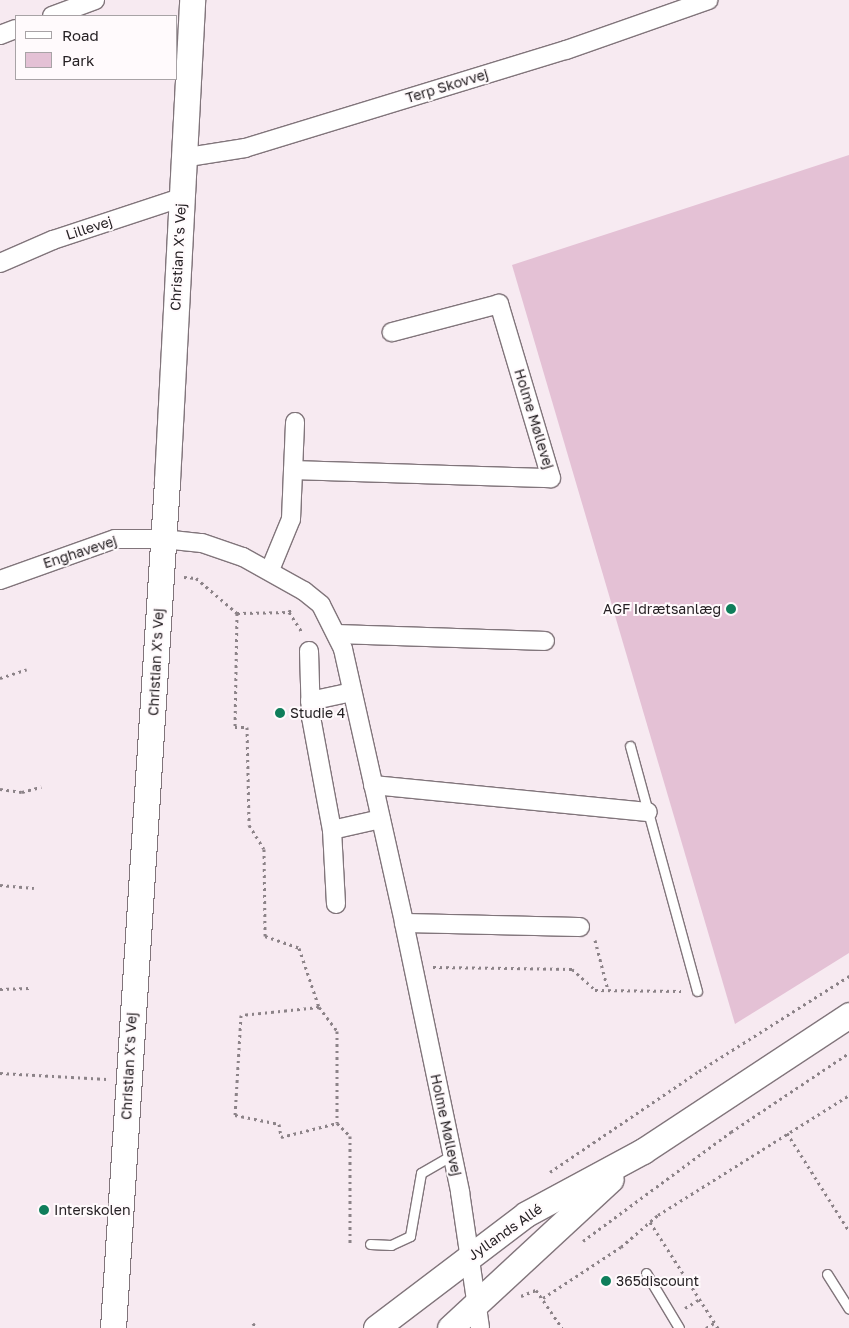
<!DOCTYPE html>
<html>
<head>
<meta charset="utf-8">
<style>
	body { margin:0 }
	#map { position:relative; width:849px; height:1328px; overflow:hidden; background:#f7eaf1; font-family:"Golos Text",sans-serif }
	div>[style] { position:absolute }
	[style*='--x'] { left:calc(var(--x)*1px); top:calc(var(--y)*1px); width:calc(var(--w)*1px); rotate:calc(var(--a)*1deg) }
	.green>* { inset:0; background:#e4c1d5 }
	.path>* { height:3px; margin-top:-1.5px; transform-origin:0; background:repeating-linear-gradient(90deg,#8c8388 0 2.5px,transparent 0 6.5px) }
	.roads { filter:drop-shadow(1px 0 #81757b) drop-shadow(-1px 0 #81757b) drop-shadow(0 1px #81757b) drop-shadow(0 -1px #81757b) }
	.lane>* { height:9px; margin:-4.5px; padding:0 4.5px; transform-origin:4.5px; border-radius:4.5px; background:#fff }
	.street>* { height:18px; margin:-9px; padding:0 9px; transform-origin:9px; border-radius:9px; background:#fff }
	.secondary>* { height:25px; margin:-12.5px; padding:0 12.5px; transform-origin:12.5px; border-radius:12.5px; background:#fff }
	.dots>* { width:14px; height:14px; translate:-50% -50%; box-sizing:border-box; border:2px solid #fffafc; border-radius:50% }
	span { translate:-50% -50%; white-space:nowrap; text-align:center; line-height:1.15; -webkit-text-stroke:4px #fffafc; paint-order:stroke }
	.street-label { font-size:14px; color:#262124 }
	.poi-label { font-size:14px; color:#262124 }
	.right { translate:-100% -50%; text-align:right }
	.left { translate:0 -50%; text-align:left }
	.legend { position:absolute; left:15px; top:15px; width:162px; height:65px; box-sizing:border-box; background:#fffafc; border:1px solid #a8a3a6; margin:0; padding:6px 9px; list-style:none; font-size:15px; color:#262124 }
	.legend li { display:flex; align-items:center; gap:10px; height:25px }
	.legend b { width:25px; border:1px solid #a8a3a6 }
</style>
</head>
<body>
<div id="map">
	<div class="green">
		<div style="clip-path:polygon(849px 155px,849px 953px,735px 1024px,512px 265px)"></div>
	</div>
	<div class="path">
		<div style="--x:184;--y:577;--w:12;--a:5"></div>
		<div style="--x:196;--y:578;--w:54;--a:40.5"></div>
		<div style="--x:237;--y:613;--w:52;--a:-1.1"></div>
		<div style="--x:289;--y:612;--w:6;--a:-59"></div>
		<div style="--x:289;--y:612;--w:24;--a:57"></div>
		<div style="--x:237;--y:613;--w:114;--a:91"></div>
		<div style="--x:235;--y:727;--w:12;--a:0"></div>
		<div style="--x:247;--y:727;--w:98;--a:88.8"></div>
		<div style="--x:249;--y:825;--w:28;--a:58"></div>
		<div style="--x:264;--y:849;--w:87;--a:89.3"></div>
		<div style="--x:265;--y:936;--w:36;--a:19"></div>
		<div style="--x:299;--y:948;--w:62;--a:71.3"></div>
		<div style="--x:319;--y:1007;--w:30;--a:53"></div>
		<div style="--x:337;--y:1031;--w:92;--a:90"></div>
		<div style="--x:337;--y:1123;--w:18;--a:45"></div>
		<div style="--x:350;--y:1136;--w:107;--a:90"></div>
		<div style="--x:0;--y:678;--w:28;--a:-18"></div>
		<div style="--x:0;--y:789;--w:22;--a:8"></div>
		<div style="--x:22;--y:792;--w:20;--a:-15"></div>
		<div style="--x:0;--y:885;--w:34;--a:5"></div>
		<div style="--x:595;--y:940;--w:52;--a:75.4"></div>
		<div style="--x:433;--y:967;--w:139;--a:0.8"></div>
		<div style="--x:572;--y:969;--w:31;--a:42"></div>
		<div style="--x:595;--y:990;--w:86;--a:0.7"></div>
		<div style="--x:0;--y:989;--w:29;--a:-2"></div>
		<div style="--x:319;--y:1007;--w:78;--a:174.1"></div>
		<div style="--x:241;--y:1015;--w:100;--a:93.4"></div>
		<div style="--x:235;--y:1115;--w:45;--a:11.6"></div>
		<div style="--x:279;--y:1124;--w:13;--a:81"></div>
		<div style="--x:281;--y:1137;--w:58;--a:-14"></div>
		<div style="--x:0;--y:1073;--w:107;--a:3.2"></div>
		<div style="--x:787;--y:1133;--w:116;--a:57.7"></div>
		<div style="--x:550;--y:1172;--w:180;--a:-34.1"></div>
		<div style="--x:699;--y:1071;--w:178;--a:-32.3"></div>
		<div style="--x:650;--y:1222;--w:126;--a:57.3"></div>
		<div style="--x:583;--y:1241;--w:184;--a:-36.4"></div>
		<div style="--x:731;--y:1132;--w:142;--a:-33.8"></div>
		<div style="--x:521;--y:1296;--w:16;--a:-22"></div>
		<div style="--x:536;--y:1290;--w:46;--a:55.6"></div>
		<div style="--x:543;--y:1298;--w:93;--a:-33.2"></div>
		<div style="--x:621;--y:1247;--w:49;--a:-40.9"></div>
		<div style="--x:658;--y:1215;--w:226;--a:-32.1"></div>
		<div style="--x:685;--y:1308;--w:17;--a:-31"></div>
		<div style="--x:253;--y:1323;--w:6;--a:59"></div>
		<div style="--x:706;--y:1328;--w:9;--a:-32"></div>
	</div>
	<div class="roads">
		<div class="lane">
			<div style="--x:630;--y:746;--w:254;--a:74.7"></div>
			<div style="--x:370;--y:1244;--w:21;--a:3"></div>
			<div style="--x:391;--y:1245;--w:21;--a:-25"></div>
			<div style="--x:410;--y:1236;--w:64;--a:-80.1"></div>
			<div style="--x:421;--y:1173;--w:36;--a:-30"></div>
			<div style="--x:646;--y:1273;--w:64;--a:59"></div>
			<div style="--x:827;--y:1274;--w:41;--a:57.8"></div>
		</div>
		<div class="street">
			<div style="--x:52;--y:16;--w:46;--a:-20.4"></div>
			<div style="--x:0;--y:35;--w:17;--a:-21"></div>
			<div style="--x:182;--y:158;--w:64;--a:-9"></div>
			<div style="--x:245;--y:148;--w:336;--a:-17"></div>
			<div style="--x:566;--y:50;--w:151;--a:-19.3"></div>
			<div style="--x:0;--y:263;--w:58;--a:-23.5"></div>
			<div style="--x:53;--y:240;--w:134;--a:-18.3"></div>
			<div style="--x:293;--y:470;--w:258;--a:1.8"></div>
			<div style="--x:551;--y:478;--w:182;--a:-106.6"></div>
			<div style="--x:499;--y:304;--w:111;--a:165.3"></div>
			<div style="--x:270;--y:570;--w:55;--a:-67.6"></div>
			<div style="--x:291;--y:519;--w:97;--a:-87.6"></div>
			<div style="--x:0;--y:580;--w:122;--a:-19.6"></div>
			<div style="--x:115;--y:539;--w:48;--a:0"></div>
			<div style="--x:163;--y:539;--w:39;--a:6"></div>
			<div style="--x:202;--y:543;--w:43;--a:18.9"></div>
			<div style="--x:243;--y:557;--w:70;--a:29.1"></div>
			<div style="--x:304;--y:591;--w:22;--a:39"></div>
			<div style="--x:321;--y:605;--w:49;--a:63.4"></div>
			<div style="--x:343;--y:649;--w:281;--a:77.4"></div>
			<div style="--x:404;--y:923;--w:275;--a:78.2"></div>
			<div style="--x:460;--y:1192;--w:137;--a:81.6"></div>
			<div style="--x:338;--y:634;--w:207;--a:1.9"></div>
			<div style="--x:309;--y:651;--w:66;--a:88.3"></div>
			<div style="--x:311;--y:717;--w:115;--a:79.5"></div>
			<div style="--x:332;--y:830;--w:74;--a:86.9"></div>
			<div style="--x:310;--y:701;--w:43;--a:-12.1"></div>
			<div style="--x:373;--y:785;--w:276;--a:5.6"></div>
			<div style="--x:332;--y:830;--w:50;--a:-12.7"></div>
			<div style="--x:404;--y:923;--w:176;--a:1.3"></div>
		</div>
		<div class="secondary">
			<div style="--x:113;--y:1328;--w:849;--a:-86.35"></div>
			<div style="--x:167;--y:481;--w:482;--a:-87"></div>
			<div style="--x:376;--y:1328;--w:188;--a:-37.2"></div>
			<div style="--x:526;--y:1214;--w:133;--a:-28.3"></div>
			<div style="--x:643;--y:1151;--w:247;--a:-33.4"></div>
			<div style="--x:450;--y:1328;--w:219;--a:-42.8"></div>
		</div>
	</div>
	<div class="dots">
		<div style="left:731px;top:609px;background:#0f7e5b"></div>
		<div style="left:280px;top:713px;background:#0f7e5b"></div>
		<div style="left:44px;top:1210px;background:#0f7e5b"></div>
		<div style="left:606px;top:1281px;background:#0f7e5b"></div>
	</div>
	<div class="street-label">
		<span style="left:447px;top:86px;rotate:-17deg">Terp Skovvej</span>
		<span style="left:89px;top:228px;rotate:-18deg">Lillevej</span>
		<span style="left:178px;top:257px;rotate:-87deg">Christian X's Vej</span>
		<span style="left:534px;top:419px;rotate:73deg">Holme Møllevej</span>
		<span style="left:80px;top:552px;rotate:-18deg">Enghavevej</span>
		<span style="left:156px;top:662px;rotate:-87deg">Christian X's Vej</span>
		<span style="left:129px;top:1066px;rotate:-87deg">Christian X's Vej</span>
		<span style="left:446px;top:1125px;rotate:78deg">Holme Møllevej</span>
		<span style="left:505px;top:1232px;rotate:-35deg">Jyllands Allé</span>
	</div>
	<div class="poi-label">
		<span class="right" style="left:721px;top:609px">AGF Idrætsanlæg</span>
		<span class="left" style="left:290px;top:713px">Studie 4</span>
		<span class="left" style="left:54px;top:1210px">Interskolen</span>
		<span class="left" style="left:616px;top:1281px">365discount</span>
	</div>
	<ul class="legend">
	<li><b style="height:6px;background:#fff"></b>Road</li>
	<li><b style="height:14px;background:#e4c1d5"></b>Park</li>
	</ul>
</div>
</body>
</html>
